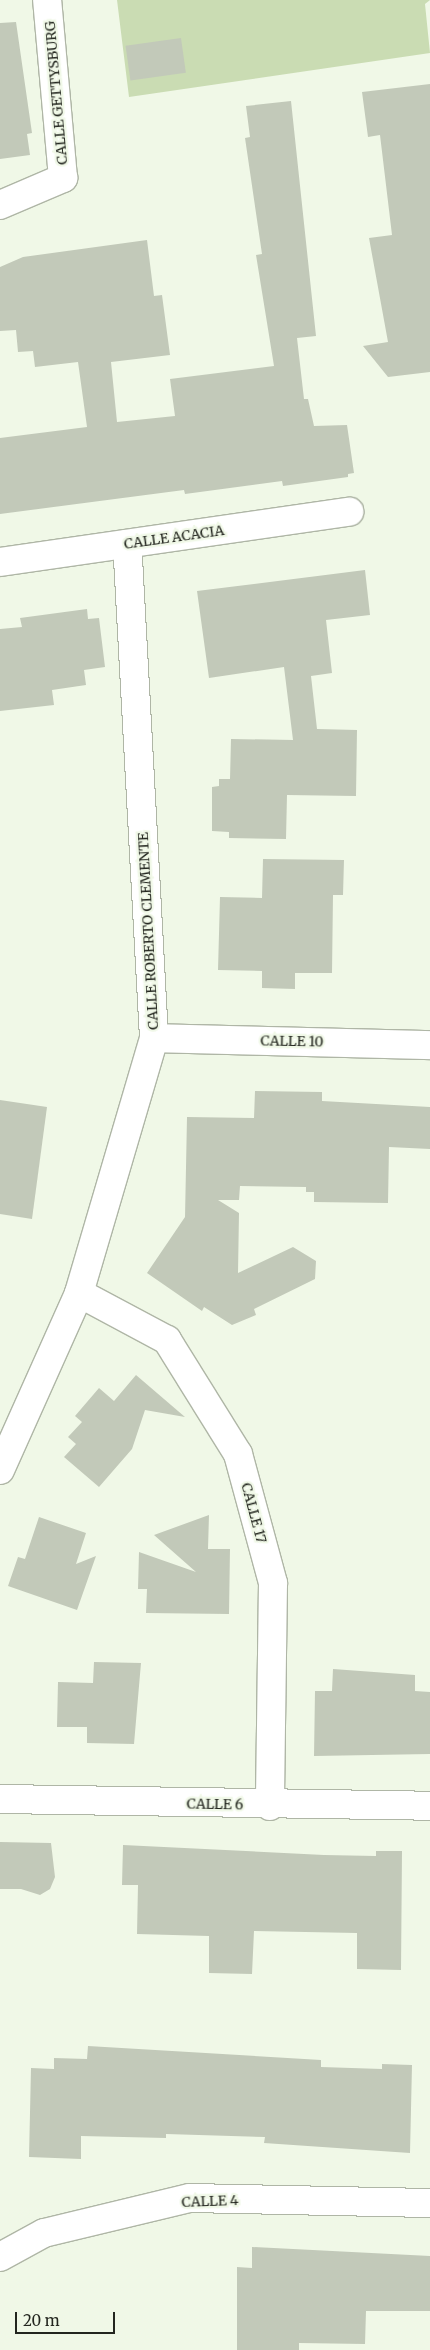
<!DOCTYPE html>
<html>
<head>
<meta charset="utf-8">
<style>
	body { margin:0 }
	#map { position:relative; width:430px; height:2350px; overflow:hidden; background:#f0f8e7; font-family:Merriweather,serif }
	div>[style] { position:absolute }
	[style*='--x'] { left:calc(var(--x)*1px); top:calc(var(--y)*1px); width:calc(var(--w)*1px); rotate:calc(var(--a)*1deg) }
	.green>* { inset:0; background:#cadcb3 }
	.building>* { inset:0; background:#c2c9b9; transform-origin:0 0 }
	.roads { filter:drop-shadow(1px 0 #afb6a6) drop-shadow(-1px 0 #afb6a6) drop-shadow(0 1px #afb6a6) drop-shadow(0 -1px #afb6a6) }
	.minor>* { height:28px; margin:-14px; padding:0 14px; transform-origin:14px; border-radius:14px; background:#fff }
	span { translate:-50% -50%; white-space:nowrap; text-align:center; line-height:1.15; -webkit-text-stroke:4.5px #f0f8e7; paint-order:stroke }
	.street-label { font-size:14px; color:#23261f }
	.scale { position:absolute; left:15px; top:2312px; width:100px; height:22px; box-sizing:border-box; border:2px solid #23261f; border-top:0; padding-left:6px; font-size:15px; line-height:18px; white-space:nowrap; color:#23261f; -webkit-text-stroke:4px #f0f8e7; paint-order:stroke }
</style>
</head>
<body>
<div id="map">
	<div class="green">
		<div style="clip-path:polygon(117px 0,430px 0,425px 4px,430px 53px,129px 97px)"></div>
	</div>
	<div class="building">
		<div style="clip-path:polygon(16px 22px,32px 133px,27px 134px,30px 155px,0 159px,0 23px)"></div>
		<div style="left:181px;top:38px;width:35px;height:56px;rotate:82deg"></div>
		<div style="clip-path:polygon(430px 84px,430px 372px,388px 377px,363px 346px,388px 342px,369px 238px,392px 235px,380px 135px,368px 137px,362px 92px)"></div>
		<div style="clip-path:polygon(291px 101px,316px 336px,297px 338px,304px 399px,308px 399px,314px 426px,347px 425px,354px 473px,348px 474px,348px 477px,283px 486px,282px 481px,185px 494px,184px 490px,0 514px,0 438px,87px 427px,78px 362px,35px 367px,33px 351px,18px 352px,16px 330px,0 331px,0 267px,23px 257px,147px 240px,154px 296px,162px 295px,170px 355px,111px 362px,117px 422px,175px 416px,170px 379px,274px 366px,256px 255px,262px 254px,245px 138px,250px 137px,246px 106px)"></div>
		<div style="clip-path:polygon(365px 570px,370px 615px,326px 620px,332px 673px,311px 676px,317px 729px,357px 730px,356px 796px,287px 795px,286px 839px,229px 838px,229px 832px,212px 831px,212px 787px,219px 786px,219px 779px,230px 779px,231px 739px,293px 740px,284px 667px,209px 678px,197px 591px)"></div>
		<div style="clip-path:polygon(87px 609px,88px 619px,99px 618px,105px 667px,84px 670px,86px 685px,52px 690px,54px 705px,0 711px,0 629px,22px 627px,20px 618px)"></div>
		<div style="clip-path:polygon(263px 859px,344px 860px,343px 895px,333px 895px,332px 973px,295px 973px,295px 989px,262px 988px,262px 971px,218px 970px,220px 897px,262px 898px)"></div>
		<div style="clip-path:polygon(255px 1091px,322px 1092px,322px 1101px,430px 1107px,430px 1149px,389px 1147px,388px 1203px,314px 1202px,314px 1192px,306px 1192px,306px 1187px,240px 1186px,239px 1200px,218px 1200px,239px 1213px,238px 1273px,293px 1247px,316px 1261px,315px 1279px,254px 1309px,256px 1315px,232px 1325px,204px 1307px,202px 1311px,147px 1273px,185px 1217px,187px 1117px,254px 1118px)"></div>
		<div style="clip-path:polygon(0 1100px,47px 1107px,32px 1219px,0 1214px)"></div>
		<div style="clip-path:polygon(136px 1375px,185px 1417px,145px 1410px,132px 1449px,99px 1487px,64px 1457px,76px 1444px,68px 1437px,82px 1422px,75px 1416px,99px 1388px,114px 1401px)"></div>
		<div style="clip-path:polygon(209px 1515px,208px 1549px,230px 1549px,229px 1614px,146px 1613px,147px 1589px,138px 1589px,139px 1552px,196px 1572px,154px 1535px)"></div>
		<div style="clip-path:polygon(39px 1517px,86px 1533px,76px 1564px,96px 1556px,77px 1610px,8px 1586px,18px 1557px,25px 1559px)"></div>
		<div style="clip-path:polygon(94px 1662px,141px 1663px,134px 1744px,87px 1743px,87px 1727px,57px 1727px,58px 1682px,93px 1683px)"></div>
		<div style="clip-path:polygon(333px 1669px,415px 1675px,415px 1691px,430px 1692px,430px 1754px,314px 1756px,315px 1691px,332px 1691px)"></div>
		<div style="clip-path:polygon(0 1842px,51px 1843px,55px 1877px,50px 1889px,40px 1895px,21px 1889px,0 1889px)"></div>
		<div style="clip-path:polygon(123px 1845px,324px 1855px,376px 1856px,376px 1851px,402px 1851px,401px 1970px,357px 1969px,357px 1933px,254px 1931px,252px 1974px,209px 1973px,209px 1936px,137px 1934px,138px 1885px,122px 1885px)"></div>
		<div style="clip-path:polygon(88px 2046px,321px 2060px,321px 2067px,382px 2069px,382px 2064px,412px 2065px,410px 2153px,264px 2143px,265px 2137px,166px 2134px,166px 2138px,81px 2136px,81px 2159px,29px 2157px,31px 2068px,54px 2069px,54px 2058px,87px 2059px)"></div>
		<div style="clip-path:polygon(252px 2247px,430px 2256px,430px 2311px,366px 2311px,365px 2344px,299px 2343px,299px 2350px,237px 2350px,237px 2267px,252px 2268px)"></div>
	</div>
	<div class="roads">
		<div class="minor">
			<div style="--x:0;--y:205;--w:69;--a:-23.2"></div>
			<div style="--x:63;--y:178;--w:179;--a:-95.1"></div>
			<div style="--x:0;--y:562;--w:353;--a:-8.2"></div>
			<div style="--x:154;--y:1038;--w:276;--a:1.5"></div>
			<div style="--x:79;--y:1293;--w:100;--a:28.1"></div>
			<div style="--x:167;--y:1340;--w:134;--a:58.1"></div>
			<div style="--x:238;--y:1454;--w:134;--a:74.8"></div>
			<div style="--x:273;--y:1583;--w:223;--a:90.8"></div>
			<div style="--x:0;--y:1470;--w:194;--a:-65.9"></div>
			<div style="--x:79;--y:1293;--w:266;--a:-73.6"></div>
			<div style="--x:154;--y:1038;--w:495;--a:-93.1"></div>
			<div style="--x:0;--y:1799;--w:430;--a:0.9"></div>
			<div style="--x:0;--y:2257;--w:50;--a:-28.6"></div>
			<div style="--x:44;--y:2233;--w:150;--a:-13.5"></div>
			<div style="--x:190;--y:2198;--w:240;--a:1.2"></div>
		</div>
	</div>
	<div class="street-label">
		<span style="left:56px;top:93px;rotate:-95deg">CALLE GETTYSBURG</span>
		<span style="left:174px;top:537px;rotate:-8deg">CALLE ACACIA</span>
		<span style="left:148px;top:931px;rotate:-93deg">CALLE ROBERTO CLEMENTE</span>
		<span style="left:292px;top:1041px;rotate:1deg">CALLE 10</span>
		<span style="left:254px;top:1513px;rotate:75deg">CALLE 17</span>
		<span style="left:215px;top:1804px;rotate:1deg">CALLE 6</span>
		<span style="left:210px;top:2201px;rotate:-2deg">CALLE 4</span>
	</div>
	<div class="scale">20 m</div>
</div>
</body>
</html>
